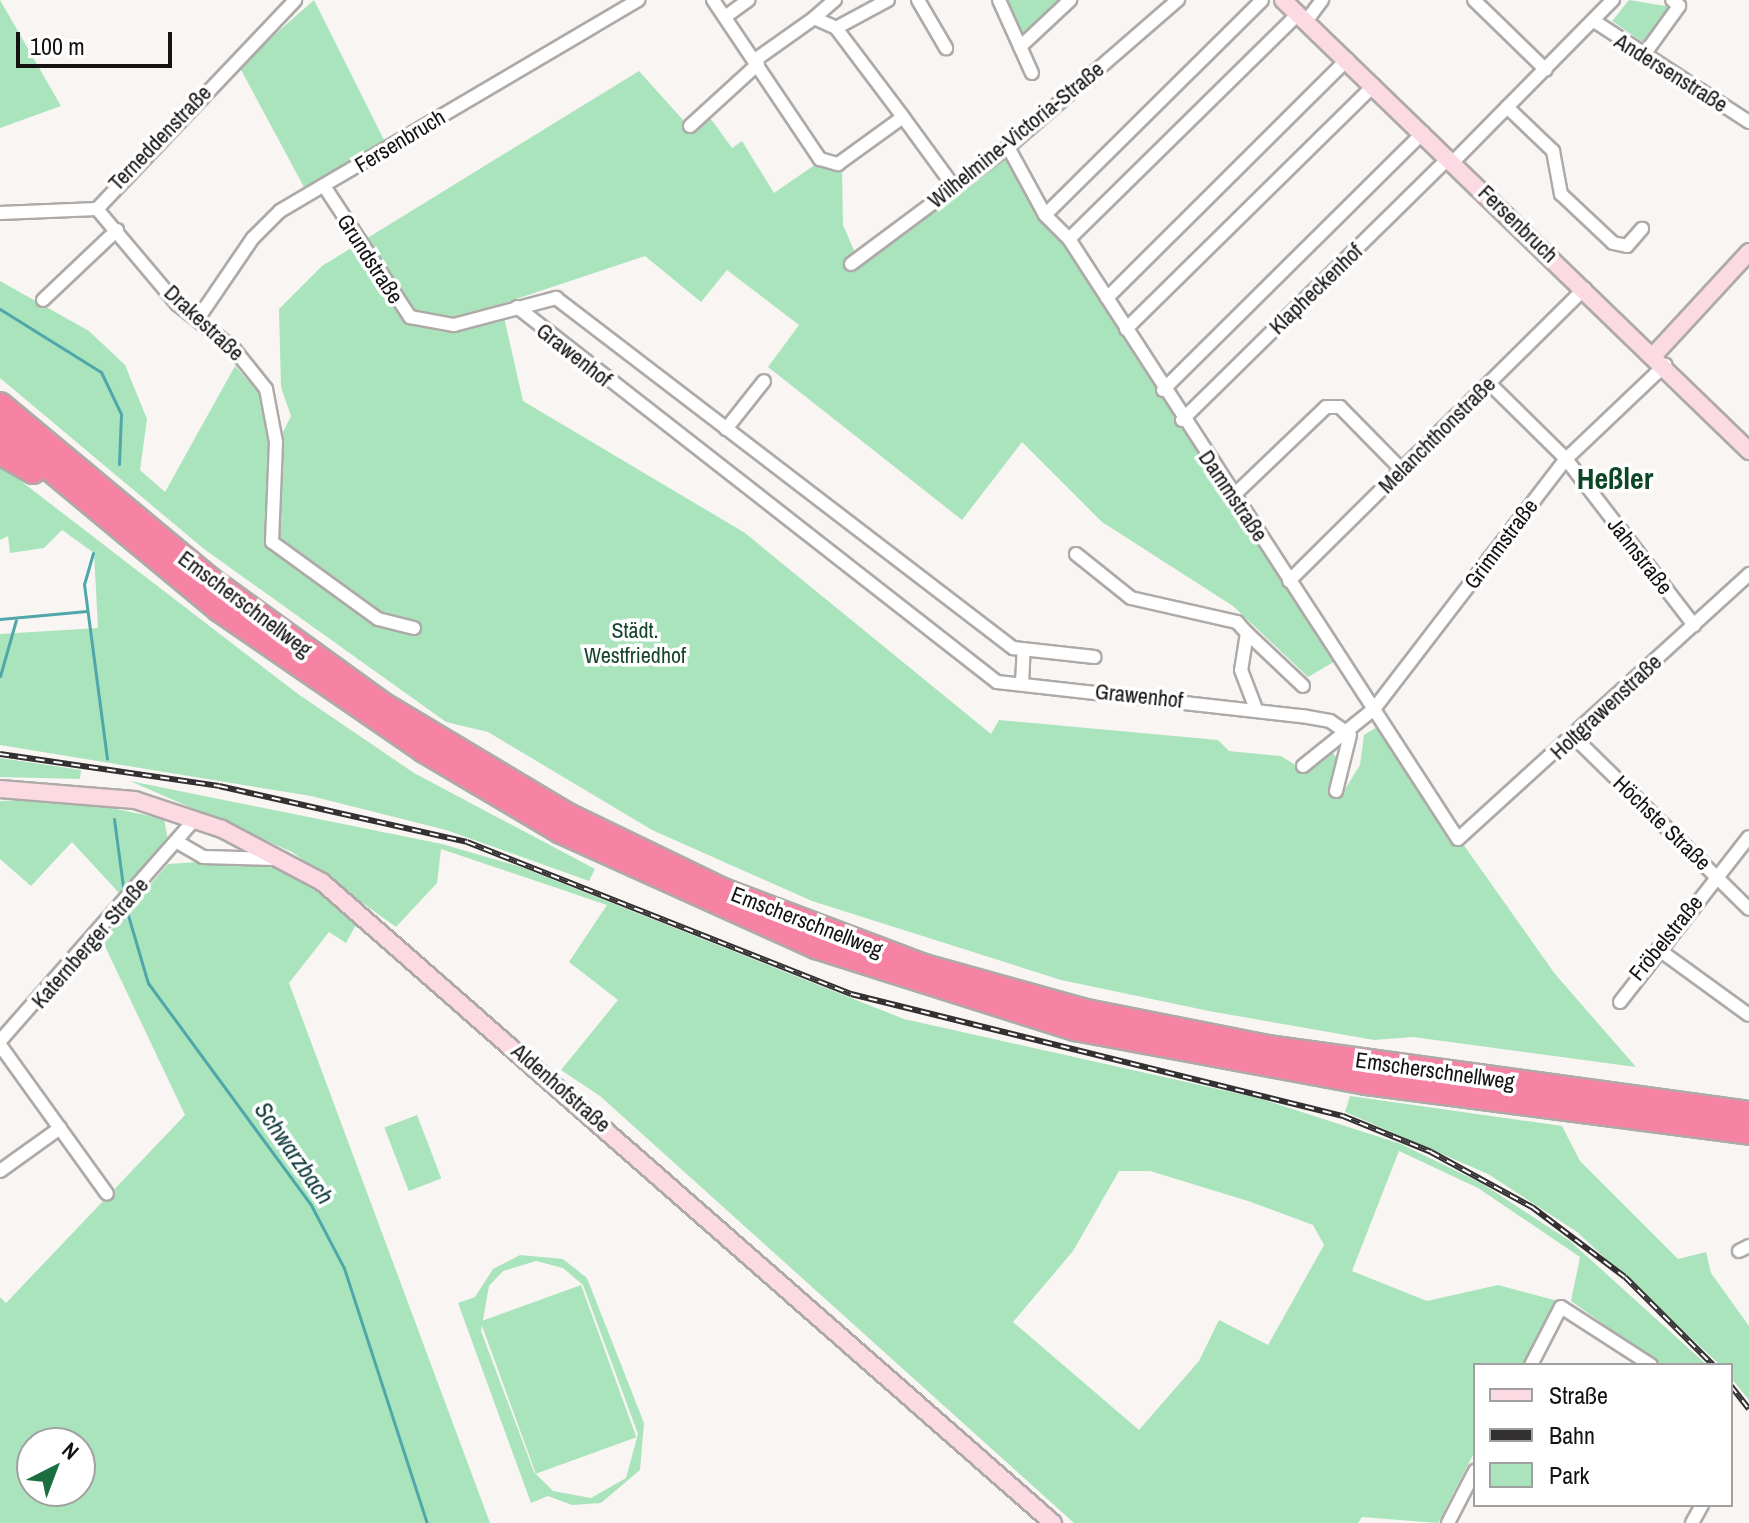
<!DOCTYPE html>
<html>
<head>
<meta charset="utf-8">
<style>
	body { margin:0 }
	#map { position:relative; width:1749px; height:1523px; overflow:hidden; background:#f9f5f3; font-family:"Archivo Narrow",sans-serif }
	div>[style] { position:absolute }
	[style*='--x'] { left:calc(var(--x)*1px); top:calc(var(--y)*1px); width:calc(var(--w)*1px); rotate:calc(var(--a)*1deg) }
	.green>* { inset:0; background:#aae4bd; transform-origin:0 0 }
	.stream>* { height:3px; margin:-1.5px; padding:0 1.5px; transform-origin:1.5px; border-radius:1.5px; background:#4fa7a9 }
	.roads { filter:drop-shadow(2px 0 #aeaaa8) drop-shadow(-2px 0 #aeaaa8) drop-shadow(0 2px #aeaaa8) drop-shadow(0 -2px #aeaaa8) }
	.street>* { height:12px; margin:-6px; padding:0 6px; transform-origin:6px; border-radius:6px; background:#fff }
	.secondary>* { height:16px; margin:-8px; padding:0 8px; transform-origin:8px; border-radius:8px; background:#fcdae4 }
	.highway>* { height:22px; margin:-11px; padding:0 11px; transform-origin:11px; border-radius:11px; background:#f682a4 }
	.rail>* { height:6px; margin-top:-3px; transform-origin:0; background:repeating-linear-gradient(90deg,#fff 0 9px,#323030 0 18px); box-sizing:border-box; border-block:2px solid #323030 }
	span { translate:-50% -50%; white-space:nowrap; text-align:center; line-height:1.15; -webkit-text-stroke:7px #fff; paint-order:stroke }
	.street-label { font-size:22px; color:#141212 }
	.park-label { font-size:22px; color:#18462c }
	.water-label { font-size:24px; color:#0e393a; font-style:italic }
	.district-label { font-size:30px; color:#0c4627; font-weight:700 }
	.legend { position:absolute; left:1473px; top:1363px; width:260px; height:144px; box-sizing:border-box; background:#fff; border:2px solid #a1a0a0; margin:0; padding:10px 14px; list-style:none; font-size:24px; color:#141212 }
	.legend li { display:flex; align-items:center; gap:16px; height:40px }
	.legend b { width:40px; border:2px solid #a1a0a0 }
	.north { position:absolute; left:16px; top:1427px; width:80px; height:80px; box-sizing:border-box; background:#fff; border:2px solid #a1a0a0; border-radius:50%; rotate:42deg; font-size:22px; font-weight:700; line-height:32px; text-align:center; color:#141212 }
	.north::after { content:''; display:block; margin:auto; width:28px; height:36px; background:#1a6e40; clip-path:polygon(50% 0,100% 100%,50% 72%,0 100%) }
	.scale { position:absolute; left:16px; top:32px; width:156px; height:36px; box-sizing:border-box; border:4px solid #141212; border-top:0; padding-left:10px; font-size:24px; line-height:28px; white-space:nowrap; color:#141212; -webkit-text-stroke:6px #fff; paint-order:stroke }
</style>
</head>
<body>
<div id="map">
	<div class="green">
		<div style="clip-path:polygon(0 0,61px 106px,0 128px)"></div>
		<div style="clip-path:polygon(314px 0,384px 140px,305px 189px,239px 66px)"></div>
		<div style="clip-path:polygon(1002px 0,1064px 0,1020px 39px)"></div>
		<div style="clip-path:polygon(1629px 0,1671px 7px,1644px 43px,1612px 21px)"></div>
		<div style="clip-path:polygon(639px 71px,692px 130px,708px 115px,732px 148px,742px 141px,774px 193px,816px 164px,842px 167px,843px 225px,860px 264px,1004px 154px,1337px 660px,1308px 677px,1233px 606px,1102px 522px,1022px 442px,962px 520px,768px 367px,799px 325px,727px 270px,701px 302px,645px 256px,501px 304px,523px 401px,745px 533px,991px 734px,999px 720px,1218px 740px,1229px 751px,1281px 756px,1305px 771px,1332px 753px,1339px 759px,1330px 791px,1339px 799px,1360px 765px,1364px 735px,1377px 727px,1449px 841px,1463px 844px,1555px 974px,1636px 1067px,1413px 1037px,1374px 1040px,1209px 1011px,1061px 980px,812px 901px,652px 830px,488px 732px,446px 722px,204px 549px,0 378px,0 281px,89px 331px,125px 365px,147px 419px,140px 470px,165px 492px,235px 366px,259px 393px,267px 423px,279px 422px,280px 502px,282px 434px,291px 416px,281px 387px,279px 309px,322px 266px)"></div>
		<div style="clip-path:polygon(0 465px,298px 694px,414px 773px,595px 869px,589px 881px,446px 830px,311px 796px,0 745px,0 634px,98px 628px,94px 553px,62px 530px,44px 548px,10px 553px,8px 536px,0 540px)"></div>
		<div style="clip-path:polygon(0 758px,81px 770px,80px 779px,0 777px)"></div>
		<div style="clip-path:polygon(evenodd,130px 781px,442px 844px,521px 867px,904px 1019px,1258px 1098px,1401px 1144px,1481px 1183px,1570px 1241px,1707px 1365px,1661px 1365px,1571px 1301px,1580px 1257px,1478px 1188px,1399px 1151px,1352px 1271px,1427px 1301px,1498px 1285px,1562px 1302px,1523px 1365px,1475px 1365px,1475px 1451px,1438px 1523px,1362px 1517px,1358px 1523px,1074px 1523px,600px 1096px,561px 1070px,618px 1000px,569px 962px,607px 905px,441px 849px,437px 883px,396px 927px,292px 852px,130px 781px,1119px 1171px,1150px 1171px,1248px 1201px,1313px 1225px,1324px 1245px,1268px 1345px,1219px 1320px,1199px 1361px,1139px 1430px,1013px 1322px,1073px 1251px,1119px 1171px)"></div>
		<div style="clip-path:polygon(64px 798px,164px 819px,168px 840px,120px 894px,72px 842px,31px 886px,0 859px,0 801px)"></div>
		<div style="clip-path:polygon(evenodd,198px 862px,280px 868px,359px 919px,346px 943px,329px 932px,289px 983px,490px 1523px,0 1523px,0 1297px,6px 1303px,185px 1115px,102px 940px,168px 864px,198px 862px,32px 1443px,80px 1443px,80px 1491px,32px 1491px,32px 1443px)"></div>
		<div style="clip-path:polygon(1350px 1096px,1562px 1126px,1580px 1161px,1678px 1259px,1706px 1252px,1711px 1273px,1749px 1326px,1749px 1400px,1731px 1378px,1731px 1365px,1720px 1365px,1577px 1232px,1488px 1174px,1345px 1112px)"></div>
		<div style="left:417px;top:1115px;width:68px;height:35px;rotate:69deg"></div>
		<div style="clip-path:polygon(evenodd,520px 1255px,563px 1259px,587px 1278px,644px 1423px,640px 1470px,601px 1503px,572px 1505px,548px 1496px,531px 1503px,458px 1303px,475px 1297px,493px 1269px,520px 1255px,536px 1261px,563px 1268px,583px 1285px,638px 1434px,626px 1478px,591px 1498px,553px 1491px,534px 1472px,481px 1331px,489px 1286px,503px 1271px,536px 1261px)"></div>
		<div style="left:581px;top:1285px;width:162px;height:107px;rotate:70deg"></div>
	</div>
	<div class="stream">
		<div style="--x:0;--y:309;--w:119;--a:32"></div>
		<div style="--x:101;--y:372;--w:47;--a:64.5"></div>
		<div style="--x:121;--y:414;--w:50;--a:92.3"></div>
		<div style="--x:93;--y:553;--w:32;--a:106"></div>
		<div style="--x:84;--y:584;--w:176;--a:82.5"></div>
		<div style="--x:0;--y:619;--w:87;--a:-5.3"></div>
		<div style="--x:0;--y:676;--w:58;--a:-74.1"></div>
		<div style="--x:114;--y:819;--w:76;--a:82.4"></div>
		<div style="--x:125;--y:905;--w:81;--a:73.6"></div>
		<div style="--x:148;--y:983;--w:275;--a:53.7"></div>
		<div style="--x:311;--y:1205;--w:71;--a:62.4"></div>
		<div style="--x:344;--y:1268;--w:268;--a:72"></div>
	</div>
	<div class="roads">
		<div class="street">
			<div style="--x:713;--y:0;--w:192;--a:56.1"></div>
			<div style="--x:820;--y:159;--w:19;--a:16"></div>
			<div style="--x:838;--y:164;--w:80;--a:-35.9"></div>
			<div style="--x:903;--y:117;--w:87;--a:53.9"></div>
			<div style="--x:918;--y:0;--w:56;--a:59.7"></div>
			<div style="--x:999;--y:0;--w:80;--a:65.7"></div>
			<div style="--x:1474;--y:0;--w:100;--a:44.2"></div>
			<div style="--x:725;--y:17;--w:29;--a:-36"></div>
			<div style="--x:814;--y:18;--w:28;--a:-41"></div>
			<div style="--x:1307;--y:20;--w:25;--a:-53"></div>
			<div style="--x:1594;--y:21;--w:185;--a:33.1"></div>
			<div style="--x:836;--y:28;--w:111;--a:53"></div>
			<div style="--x:1020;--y:47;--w:69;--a:-43.2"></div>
			<div style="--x:1643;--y:56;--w:62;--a:-54.2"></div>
			<div style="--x:1679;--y:6;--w:9;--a:-139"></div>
			<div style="--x:755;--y:60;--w:72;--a:-35.4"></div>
			<div style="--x:814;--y:18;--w:24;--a:24"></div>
			<div style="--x:836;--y:28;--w:59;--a:-28.3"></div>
			<div style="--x:1507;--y:107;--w:64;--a:43.7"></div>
			<div style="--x:1553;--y:151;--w:44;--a:79.5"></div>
			<div style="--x:1561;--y:194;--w:71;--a:43.3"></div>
			<div style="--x:1613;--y:243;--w:14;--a:12"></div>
			<div style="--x:1627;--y:246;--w:23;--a:-49"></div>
			<div style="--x:690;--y:126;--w:92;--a:-42.4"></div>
			<div style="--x:1008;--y:147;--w:77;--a:61.4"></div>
			<div style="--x:1045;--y:215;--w:34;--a:45"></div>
			<div style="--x:1069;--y:239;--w:715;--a:57.04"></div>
			<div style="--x:1458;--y:839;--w:394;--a:-42.3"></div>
			<div style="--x:1453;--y:162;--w:228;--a:-45.4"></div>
			<div style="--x:324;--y:186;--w:157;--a:56.7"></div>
			<div style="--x:410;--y:317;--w:45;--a:10.3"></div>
			<div style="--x:454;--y:325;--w:106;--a:-14.8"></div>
			<div style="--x:556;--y:298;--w:576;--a:37.45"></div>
			<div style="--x:1013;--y:648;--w:82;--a:6.3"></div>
			<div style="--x:97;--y:209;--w:124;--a:49.9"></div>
			<div style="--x:177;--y:304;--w:73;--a:38.3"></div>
			<div style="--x:234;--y:349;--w:51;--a:51.3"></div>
			<div style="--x:266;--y:389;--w:54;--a:79.3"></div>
			<div style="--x:276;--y:442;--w:100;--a:92.3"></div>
			<div style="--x:272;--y:542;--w:131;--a:36"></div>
			<div style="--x:378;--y:619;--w:37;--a:14"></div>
			<div style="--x:0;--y:213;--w:97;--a:-2.4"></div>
			<div style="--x:97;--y:209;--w:288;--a:-46.5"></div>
			<div style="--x:1045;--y:215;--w:305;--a:-44.7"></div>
			<div style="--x:1069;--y:239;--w:322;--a:-44.5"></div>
			<div style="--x:851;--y:264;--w:196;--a:-36.7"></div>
			<div style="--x:1008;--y:147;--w:225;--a:-40.9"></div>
			<div style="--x:1107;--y:298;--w:339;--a:-44.8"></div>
			<div style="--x:43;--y:300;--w:102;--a:-43.4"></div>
			<div style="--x:517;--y:307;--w:609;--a:38"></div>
			<div style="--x:997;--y:682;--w:307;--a:6.4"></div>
			<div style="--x:1302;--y:716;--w:28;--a:10"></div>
			<div style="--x:1330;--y:721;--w:24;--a:35"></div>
			<div style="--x:197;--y:320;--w:99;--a:-55.7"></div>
			<div style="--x:253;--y:238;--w:38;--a:-45"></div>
			<div style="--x:280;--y:211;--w:416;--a:-30.5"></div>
			<div style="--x:1126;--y:329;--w:348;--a:-44.5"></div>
			<div style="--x:1489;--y:383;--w:108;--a:44.6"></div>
			<div style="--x:1566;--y:459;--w:210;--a:52.4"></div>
			<div style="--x:1163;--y:390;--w:366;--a:-44.7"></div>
			<div style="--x:1182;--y:420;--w:374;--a:-44.5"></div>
			<div style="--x:726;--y:429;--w:61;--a:-51.6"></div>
			<div style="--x:1233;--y:496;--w:129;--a:-43.7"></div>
			<div style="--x:1326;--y:407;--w:14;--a:0"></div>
			<div style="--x:1340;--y:407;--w:88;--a:45.5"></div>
			<div style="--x:1076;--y:554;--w:70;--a:38.7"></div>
			<div style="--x:1131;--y:598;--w:109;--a:12.8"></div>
			<div style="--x:1237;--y:622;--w:15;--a:48"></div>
			<div style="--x:1247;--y:633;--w:37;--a:99"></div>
			<div style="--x:1241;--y:670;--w:42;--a:69"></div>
			<div style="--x:1289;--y:581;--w:416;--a:-44.7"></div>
			<div style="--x:1247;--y:633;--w:77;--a:43.4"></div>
			<div style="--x:1022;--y:683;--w:33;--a:-87"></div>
			<div style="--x:1574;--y:737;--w:245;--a:44.5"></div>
			<div style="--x:1303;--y:766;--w:91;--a:-38.8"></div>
			<div style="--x:1374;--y:709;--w:315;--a:-52.5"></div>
			<div style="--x:1566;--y:459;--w:137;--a:-43.5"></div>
			<div style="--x:1336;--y:791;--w:58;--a:-76"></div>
			<div style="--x:179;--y:843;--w:28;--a:30"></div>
			<div style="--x:203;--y:857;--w:72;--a:1.6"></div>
			<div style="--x:1658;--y:949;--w:112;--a:36"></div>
			<div style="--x:1620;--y:1002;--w:209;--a:-52"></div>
			<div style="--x:0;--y:1041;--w:295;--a:-48.7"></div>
			<div style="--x:0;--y:1045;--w:183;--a:54.3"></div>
			<div style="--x:0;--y:1171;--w:74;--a:-35.6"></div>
			<div style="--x:1739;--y:1251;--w:11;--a:-27"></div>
			<div style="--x:1531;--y:1365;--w:65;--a:-62.7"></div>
			<div style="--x:1561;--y:1307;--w:107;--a:32.8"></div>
			<div style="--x:1448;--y:1523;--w:59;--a:-62.6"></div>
			<div style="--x:1692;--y:1523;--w:21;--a:-61"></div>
		</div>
		<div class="secondary">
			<div style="--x:1283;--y:0;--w:649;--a:44.06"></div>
			<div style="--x:1654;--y:355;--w:140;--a:-47.3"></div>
			<div style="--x:0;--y:789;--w:135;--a:4.7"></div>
			<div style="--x:135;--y:800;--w:92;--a:18.4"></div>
			<div style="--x:222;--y:829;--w:113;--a:27.9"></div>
			<div style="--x:322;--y:882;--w:972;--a:41.25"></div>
		</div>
		<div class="highway">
			<div style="--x:0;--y:404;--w:273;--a:39.8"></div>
			<div style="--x:210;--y:579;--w:211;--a:35.9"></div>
			<div style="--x:381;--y:703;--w:218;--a:30.9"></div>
			<div style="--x:568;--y:815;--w:172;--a:25.8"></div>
			<div style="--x:723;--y:890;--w:212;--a:20.7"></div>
			<div style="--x:921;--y:965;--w:171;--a:15.6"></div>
			<div style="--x:1086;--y:1011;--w:185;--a:11.2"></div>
			<div style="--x:1267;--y:1047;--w:486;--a:7.8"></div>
			<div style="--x:0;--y:428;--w:285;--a:39.7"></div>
			<div style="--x:219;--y:610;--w:249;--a:34.5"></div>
			<div style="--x:424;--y:751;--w:159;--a:30.6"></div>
			<div style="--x:561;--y:832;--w:280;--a:24.3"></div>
			<div style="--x:816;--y:947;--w:272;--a:17.6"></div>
			<div style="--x:1075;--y:1029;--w:296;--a:10.5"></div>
			<div style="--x:1366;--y:1083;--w:386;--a:7.4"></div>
			<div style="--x:0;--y:453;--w:38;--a:30"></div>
		</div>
	</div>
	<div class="rail">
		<div style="--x:0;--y:754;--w:221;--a:8.3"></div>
		<div style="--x:219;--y:786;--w:254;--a:12.7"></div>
		<div style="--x:467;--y:842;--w:413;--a:21.6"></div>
		<div style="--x:851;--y:994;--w:507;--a:13.93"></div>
		<div style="--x:1343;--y:1116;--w:95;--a:22.2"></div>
		<div style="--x:1431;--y:1152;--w:115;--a:28.6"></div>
		<div style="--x:1532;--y:1207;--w:116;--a:37"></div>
		<div style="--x:1625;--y:1277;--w:124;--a:45"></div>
		<div style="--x:1731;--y:1386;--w:29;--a:52"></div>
	</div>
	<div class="street-label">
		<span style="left:1671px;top:73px;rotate:32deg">Andersenstraße</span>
		<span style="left:1016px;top:135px;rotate:-39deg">Wilhelmine-Victoria-Straße</span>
		<span style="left:160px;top:138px;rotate:-46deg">Terneddenstraße</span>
		<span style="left:400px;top:141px;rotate:-31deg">Fersenbruch</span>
		<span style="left:1518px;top:224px;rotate:44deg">Fersenbruch</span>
		<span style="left:370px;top:259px;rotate:57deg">Grundstraße</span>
		<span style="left:1316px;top:289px;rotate:-44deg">Klapheckenhof</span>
		<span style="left:204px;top:323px;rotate:43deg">Drakestraße</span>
		<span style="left:574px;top:355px;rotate:38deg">Grawenhof</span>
		<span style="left:1437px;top:435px;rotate:-45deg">Melanchthonstraße</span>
		<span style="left:1233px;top:496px;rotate:56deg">Dammstraße</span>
		<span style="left:1501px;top:544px;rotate:-53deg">Grimmstraße</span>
		<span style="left:1640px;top:556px;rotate:52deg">Jahnstraße</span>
		<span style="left:245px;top:604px;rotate:37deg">Emscherschnellweg</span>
		<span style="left:1139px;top:696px;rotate:6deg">Grawenhof</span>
		<span style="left:1606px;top:707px;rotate:-43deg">Holtgrawenstraße</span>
		<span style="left:1662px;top:823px;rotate:44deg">Höchste Straße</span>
		<span style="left:807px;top:922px;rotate:21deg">Emscherschnellweg</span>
		<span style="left:1666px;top:938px;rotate:-51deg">Fröbelstraße</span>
		<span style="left:90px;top:943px;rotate:-49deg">Katernberger Straße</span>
		<span style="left:1435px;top:1071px;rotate:8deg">Emscherschnellweg</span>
		<span style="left:561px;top:1088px;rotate:41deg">Aldenhofstraße</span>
	</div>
	<div class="park-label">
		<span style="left:635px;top:643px">Städt.<br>Westfriedhof</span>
	</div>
	<div class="water-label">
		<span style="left:294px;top:1153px;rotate:55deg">Schwarzbach</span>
	</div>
	<div class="district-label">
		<span style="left:1615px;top:478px">Heßler</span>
	</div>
	<ul class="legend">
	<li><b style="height:10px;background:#fcdae4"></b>Straße</li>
	<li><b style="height:10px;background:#323030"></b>Bahn</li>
	<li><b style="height:22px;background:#aae4bd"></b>Park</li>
	</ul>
	<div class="north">N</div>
	<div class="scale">100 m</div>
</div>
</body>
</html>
